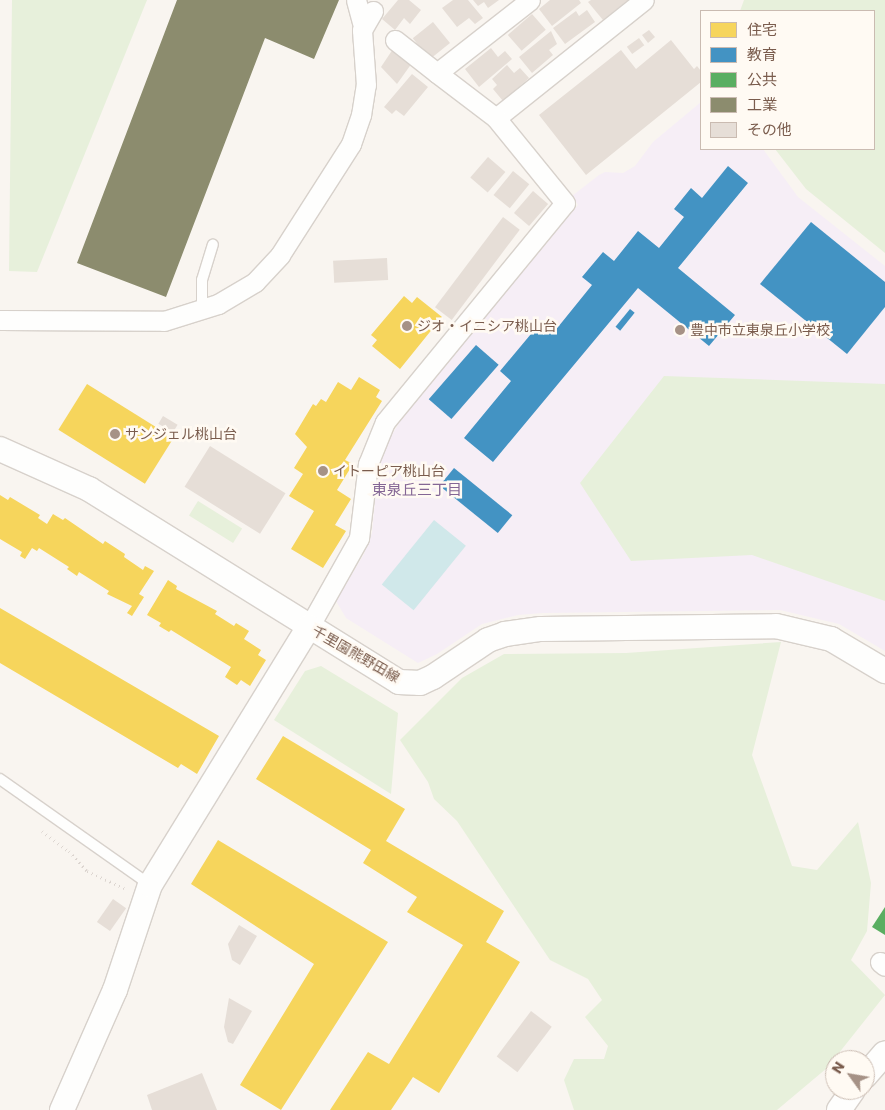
<!DOCTYPE html>
<html>
<head>
<meta charset="utf-8">
<style>
	body { margin:0 }
	#map { position:relative; width:885px; height:1110px; overflow:hidden; background:#f9f5f0; font-family:Poppins,"Noto Sans JP",sans-serif }
	div>[style] { position:absolute }
	[style*='--x'] { left:calc(var(--x)*1px); top:calc(var(--y)*1px); width:calc(var(--w)*1px); rotate:calc(var(--a)*1deg) }
	.education>* { inset:0; background:#f6eef6 }
	.green>* { inset:0; background:#e7f0db; transform-origin:0 0 }
	.water>* { inset:0; background:#d0e8ea; transform-origin:0 0 }
	.homes>* { inset:0; background:#f6d55c; transform-origin:0 0 }
	.schools>* { inset:0; background:#4393c3; transform-origin:0 0 }
	.public>* { inset:0; background:#5aae61 }
	.industry>* { inset:0; background:#8c8c6e }
	.building>* { inset:0; background:#e6ded7; transform-origin:0 0 }
	.path>* { height:3px; margin-top:-1.5px; transform-origin:0; background:repeating-linear-gradient(90deg,#dcd5d0 0 1px,transparent 0 5px) }
	.roads { filter:drop-shadow(1px 0 #d7d1cb) drop-shadow(-1px 0 #d7d1cb) drop-shadow(0 1px #d7d1cb) drop-shadow(0 -1px #d7d1cb) }
	.service>* { height:10px; margin:-5px; padding:0 5px; transform-origin:5px; border-radius:5px; background:#fefefd }
	.minor>* { height:19px; margin:-9.5px; padding:0 9.5px; transform-origin:9.5px; border-radius:9.5px; background:#fefefd }
	.tertiary>* { height:24px; margin:-12px; padding:0 12px; transform-origin:12px; border-radius:12px; background:#fefefd }
	.dots>* { width:14px; height:14px; translate:-50% -50%; box-sizing:border-box; border:2px solid #fffaf3; border-radius:50% }
	span { translate:-50% -50%; white-space:nowrap; text-align:center; line-height:1.15; -webkit-text-stroke:5px #fffaf3; paint-order:stroke }
	.poi-label { font-size:14px; color:#7a5c4d }
	.left { translate:0 -50%; text-align:left }
	.street-label { font-size:14px; color:#7a5c4d }
	.neighbourhood-label { font-size:15px; color:#846695 }
	.legend { position:absolute; left:700px; top:10px; width:175px; height:140px; box-sizing:border-box; background:#fffaf3; border:1px solid #cabbb1; margin:0; padding:6px 9px; list-style:none; font-size:15px; color:#7a5c4d }
	.legend li { display:flex; align-items:center; gap:10px; height:25px }
	.legend b { width:25px; border:1px solid #cabbb1 }
	.north { position:absolute; left:825px; top:1050px; width:50px; height:50px; box-sizing:border-box; background:#fffaf3; border:1px solid #cabbb1; border-radius:50%; rotate:302deg; font-size:14px; font-weight:700; line-height:20px; text-align:center; color:#7a5c4d }
	.north::after { content:''; display:block; margin:auto; width:18px; height:22px; background:#a69286; clip-path:polygon(50% 0,100% 100%,50% 72%,0 100%) }
</style>
</head>
<body>
<div id="map">
	<div class="education">
		<div style="clip-path:polygon(701px 102px,701px 149px,763px 149px,798px 197px,885px 266px,885px 651px,839px 624px,780px 610px,543px 613px,518px 615px,482px 624px,437px 654px,418px 663px,346px 618px,336px 601px,364px 554px,372px 533px,378px 472px,386px 445px,405px 413px,578px 205px,572px 196px,599px 175px,605px 172px,623px 173px,635px 166px,653px 142px)"></div>
	</div>
	<div class="green">
		<div style="clip-path:polygon(12px 0,147px 0,37px 272px,9px 271px)"></div>
		<div style="clip-path:polygon(744px 0,885px 0,885px 253px,806px 189px,775px 149px,874px 149px,874px 11px,740px 11px)"></div>
		<div style="clip-path:polygon(664px 376px,885px 384px,885px 601px,752px 555px,631px 561px,580px 483px)"></div>
		<div style="left:198px;top:501px;width:52px;height:17px;rotate:32deg"></div>
		<div style="clip-path:polygon(781px 642px,752px 755px,792px 866px,817px 870px,858px 822px,871px 883px,867px 931px,851px 960px,885px 995px,827px 1068px,777px 1110px,574px 1110px,564px 1080px,574px 1059px,604px 1059px,608px 1046px,585px 1017px,602px 1000px,588px 979px,550px 960px,457px 821px,434px 799px,428px 782px,400px 740px,462px 678px,504px 654px,626px 653px)"></div>
		<div style="clip-path:polygon(321px 666px,398px 713px,391px 794px,274px 720px,305px 671px)"></div>
	</div>
	<div class="water">
		<div style="left:434px;top:520px;width:41px;height:83px;rotate:39deg"></div>
	</div>
	<div class="homes">
		<div style="clip-path:polygon(404px 296px,412px 303px,417px 297px,442px 317px,400px 369px,372px 346px,377px 340px,371px 335px)"></div>
		<div style="clip-path:polygon(359px 377px,380px 390px,376px 397px,382px 401px,345px 460px,353px 464px,337px 490px,351px 499px,335px 525px,346px 531px,323px 568px,291px 549px,314px 511px,289px 496px,303px 474px,294px 468px,307px 447px,295px 434px,313px 404px,316px 406px,321px 399px,326px 402px,338px 382px,351px 390px)"></div>
		<div style="left:87px;top:384px;width:102px;height:54px;rotate:32deg"></div>
		<div style="clip-path:polygon(0 495px,8px 500px,10px 497px,40px 515px,38px 518px,47px 524px,53px 514px,63px 520px,65px 518px,103px 544px,105px 541px,125px 554px,124px 557px,143px 570px,145px 566px,154px 571px,139px 594px,144px 597px,132px 616px,127px 613px,132px 606px,107px 594px,109px 591px,79px 572px,77px 576px,67px 569px,69px 567px,39px 548px,37px 551px,32px 548px,25px 559px,20px 556px,22px 552px,0 539px)"></div>
		<div style="clip-path:polygon(168px 580px,177px 586px,176px 589px,217px 611px,215px 614px,234px 626px,236px 623px,249px 631px,244px 639px,261px 650px,258px 655px,266px 660px,250px 686px,241px 680px,237px 685px,225px 677px,231px 667px,171px 630px,169px 632px,159px 626px,161px 623px,147px 615px)"></div>
		<div style="clip-path:polygon(0 608px,219px 736px,197px 774px,181px 764px,178px 768px,0 663px)"></div>
		<div style="clip-path:polygon(283px 736px,405px 809px,386px 841px,504px 911px,486px 942px,520px 962px,439px 1093px,413px 1077px,391px 1110px,330px 1110px,368px 1052px,389px 1064px,463px 945px,407px 912px,417px 897px,363px 863px,371px 850px,256px 779px)"></div>
		<div style="clip-path:polygon(218px 840px,388px 942px,281px 1110px,240px 1085px,314px 964px,191px 884px)"></div>
	</div>
	<div class="schools">
		<div style="clip-path:polygon(728px 166px,748px 183px,678px 268px,735px 315px,709px 346px,638px 288px,493px 462px,464px 438px,511px 381px,500px 371px,541px 322px,554px 332px,592px 285px,582px 277px,603px 252px,614px 261px,638px 231px,659px 248px,684px 217px,674px 209px,691px 188px,702px 198px)"></div>
		<div style="clip-path:polygon(811px 222px,885px 282px,885px 307px,847px 354px,760px 284px)"></div>
		<div style="left:630px;top:309px;width:6px;height:23px;rotate:39deg"></div>
		<div style="left:476px;top:345px;width:30px;height:72px;rotate:41deg"></div>
		<div style="left:454px;top:468px;width:75px;height:23px;rotate:39deg"></div>
	</div>
	<div class="public">
		<div style="clip-path:polygon(885px 907px,885px 935px,872px 927px)"></div>
	</div>
	<div class="industry">
		<div style="clip-path:polygon(177px 0,339px 0,314px 59px,265px 38px,166px 297px,77px 263px)"></div>
	</div>
	<div class="building">
		<div style="clip-path:polygon(398px 0,409px 0,421px 10px,410px 24px,404px 18px,395px 30px,382px 19px)"></div>
		<div style="clip-path:polygon(453px 0,468px 0,483px 18px,475px 24px,469px 18px,457px 27px,442px 8px)"></div>
		<div style="clip-path:polygon(473px 0,499px 0,488px 8px,484px 2px,478px 6px)"></div>
		<div style="clip-path:polygon(550px 0,579px 0,581px 3px,552px 26px,539px 9px)"></div>
		<div style="clip-path:polygon(591px 0,628px 0,603px 20px,588px 2px)"></div>
		<div style="clip-path:polygon(587px 10px,595px 22px,565px 44px,553px 28px,576px 11px,579px 16px)"></div>
		<div style="left:532px;top:14px;width:21px;height:32px;rotate:49deg"></div>
		<div style="left:433px;top:22px;width:27px;height:26px;rotate:51deg"></div>
		<div style="clip-path:polygon(649px 30px,655px 37px,648px 43px,642px 35px)"></div>
		<div style="clip-path:polygon(551px 31px,557px 44px,549px 50px,553px 55px,532px 73px,519px 57px)"></div>
		<div style="left:639px;top:38px;width:9px;height:15px;rotate:54deg"></div>
		<div style="clip-path:polygon(671px 40px,694px 69px,697px 66px,701px 71px,701px 82px,586px 175px,539px 115px,621px 50px,636px 69px)"></div>
		<div style="clip-path:polygon(491px 48px,498px 57px,505px 51px,512px 59px,479px 87px,465px 69px)"></div>
		<div style="clip-path:polygon(393px 49px,412px 63px,397px 84px,381px 67px)"></div>
		<div style="clip-path:polygon(507px 65px,514px 73px,520px 68px,529px 78px,503px 101px,493px 89px,497px 85px,492px 79px)"></div>
		<div style="clip-path:polygon(412px 74px,428px 87px,404px 116px,396px 110px,392px 114px,384px 107px)"></div>
		<div style="left:488px;top:157px;width:23px;height:27px;rotate:41deg"></div>
		<div style="left:513px;top:171px;width:21px;height:31px;rotate:39deg"></div>
		<div style="left:533px;top:191px;width:20px;height:29px;rotate:41deg"></div>
		<div style="left:503px;top:217px;width:21px;height:113px;rotate:37deg"></div>
		<div style="left:387px;top:258px;width:22px;height:54px;rotate:87deg"></div>
		<div style="left:163px;top:416px;width:17px;height:9px;rotate:31deg"></div>
		<div style="left:210px;top:446px;width:89px;height:48px;rotate:32deg"></div>
		<div style="left:113px;top:899px;width:16px;height:28px;rotate:35deg"></div>
		<div style="clip-path:polygon(239px 925px,257px 936px,240px 965px,232px 960px,228px 944px)"></div>
		<div style="clip-path:polygon(229px 998px,252px 1011px,233px 1044px,228px 1042px,224px 1027px)"></div>
		<div style="left:531px;top:1011px;width:26px;height:57px;rotate:37deg"></div>
		<div style="clip-path:polygon(202px 1073px,217px 1110px,152px 1110px,147px 1095px)"></div>
	</div>
	<div class="path">
		<div style="--x:42;--y:831;--w:34;--a:37"></div>
		<div style="--x:69;--y:851;--w:27;--a:48"></div>
		<div style="--x:87;--y:871;--w:41;--a:24.7"></div>
	</div>
	<div class="roads">
		<div class="service">
			<div style="--x:202;--y:311;--w:31;--a:-90"></div>
			<div style="--x:202;--y:280;--w:37;--a:-73"></div>
			<div style="--x:0;--y:779;--w:184;--a:35.2"></div>
		</div>
		<div class="minor">
			<div style="--x:356;--y:0;--w:27;--a:75"></div>
			<div style="--x:395;--y:40;--w:53;--a:38.2"></div>
			<div style="--x:496;--y:118;--w:189;--a:-38.6"></div>
			<div style="--x:0;--y:320;--w:164;--a:0.3"></div>
			<div style="--x:164;--y:321;--w:57;--a:-17.5"></div>
			<div style="--x:218;--y:304;--w:43;--a:-30.7"></div>
			<div style="--x:255;--y:282;--w:37;--a:-47"></div>
			<div style="--x:280;--y:255;--w:132;--a:-57.4"></div>
			<div style="--x:351;--y:144;--w:31;--a:-71"></div>
			<div style="--x:361;--y:115;--w:30;--a:-81"></div>
			<div style="--x:366;--y:85;--w:55;--a:-94.2"></div>
			<div style="--x:362;--y:30;--w:22;--a:-60"></div>
			<div style="--x:309;--y:627;--w:102;--a:-60.7"></div>
			<div style="--x:359;--y:538;--w:75;--a:-83.1"></div>
			<div style="--x:368;--y:464;--w:45;--a:-68"></div>
			<div style="--x:385;--y:422;--w:283;--a:-50.6"></div>
			<div style="--x:565;--y:203;--w:109;--a:-129.1"></div>
			<div style="--x:496;--y:118;--w:74;--a:-142.7"></div>
			<div style="--x:437;--y:73;--w:118;--a:-38.1"></div>
			<div style="--x:880;--y:962;--w:6;--a:39"></div>
		</div>
		<div class="tertiary">
			<div style="--x:0;--y:449;--w:98;--a:24.2"></div>
			<div style="--x:89;--y:489;--w:365;--a:31.9"></div>
			<div style="--x:399;--y:682;--w:21;--a:3"></div>
			<div style="--x:420;--y:683;--w:14;--a:-25"></div>
			<div style="--x:433;--y:677;--w:66;--a:-33.9"></div>
			<div style="--x:488;--y:640;--w:18;--a:-19"></div>
			<div style="--x:505;--y:634;--w:36;--a:-8"></div>
			<div style="--x:541;--y:629;--w:235;--a:-0.7"></div>
			<div style="--x:776;--y:626;--w:57;--a:13.3"></div>
			<div style="--x:831;--y:639;--w:63;--a:30.7"></div>
			<div style="--x:865;--y:1076;--w:30;--a:-49"></div>
			<div style="--x:62;--y:1110;--w:131;--a:-66.2"></div>
			<div style="--x:115;--y:990;--w:111;--a:-71.6"></div>
			<div style="--x:150;--y:885;--w:303;--a:-58.4"></div>
			<div style="--x:839;--y:1110;--w:24;--a:-55"></div>
		</div>
	</div>
	<div class="dots">
		<div style="left:407px;top:326px;background:#a69286"></div>
		<div style="left:680px;top:330px;background:#a69286"></div>
		<div style="left:115px;top:434px;background:#a69286"></div>
		<div style="left:323px;top:471px;background:#a69286"></div>
	</div>
	<div class="poi-label">
		<span class="left" style="left:417px;top:326px">ジオ・イニシア桃山台</span>
		<span class="left" style="left:690px;top:330px">豊中市立東泉丘小学校</span>
		<span class="left" style="left:125px;top:434px">サンジェル桃山台</span>
		<span class="left" style="left:333px;top:471px">イトーピア桃山台</span>
	</div>
	<div class="street-label">
		<span style="left:356px;top:654px;rotate:30deg">千里園熊野田線</span>
	</div>
	<div class="neighbourhood-label">
		<span style="left:417px;top:490px">東泉丘三丁目</span>
	</div>
	<ul class="legend">
	<li><b style="height:14px;background:#f6d55c"></b>住宅</li>
	<li><b style="height:14px;background:#4393c3"></b>教育</li>
	<li><b style="height:14px;background:#5aae61"></b>公共</li>
	<li><b style="height:14px;background:#8c8c6e"></b>工業</li>
	<li><b style="height:14px;background:#e6ded7"></b>その他</li>
	</ul>
	<div class="north">N</div>
</div>
</body>
</html>
